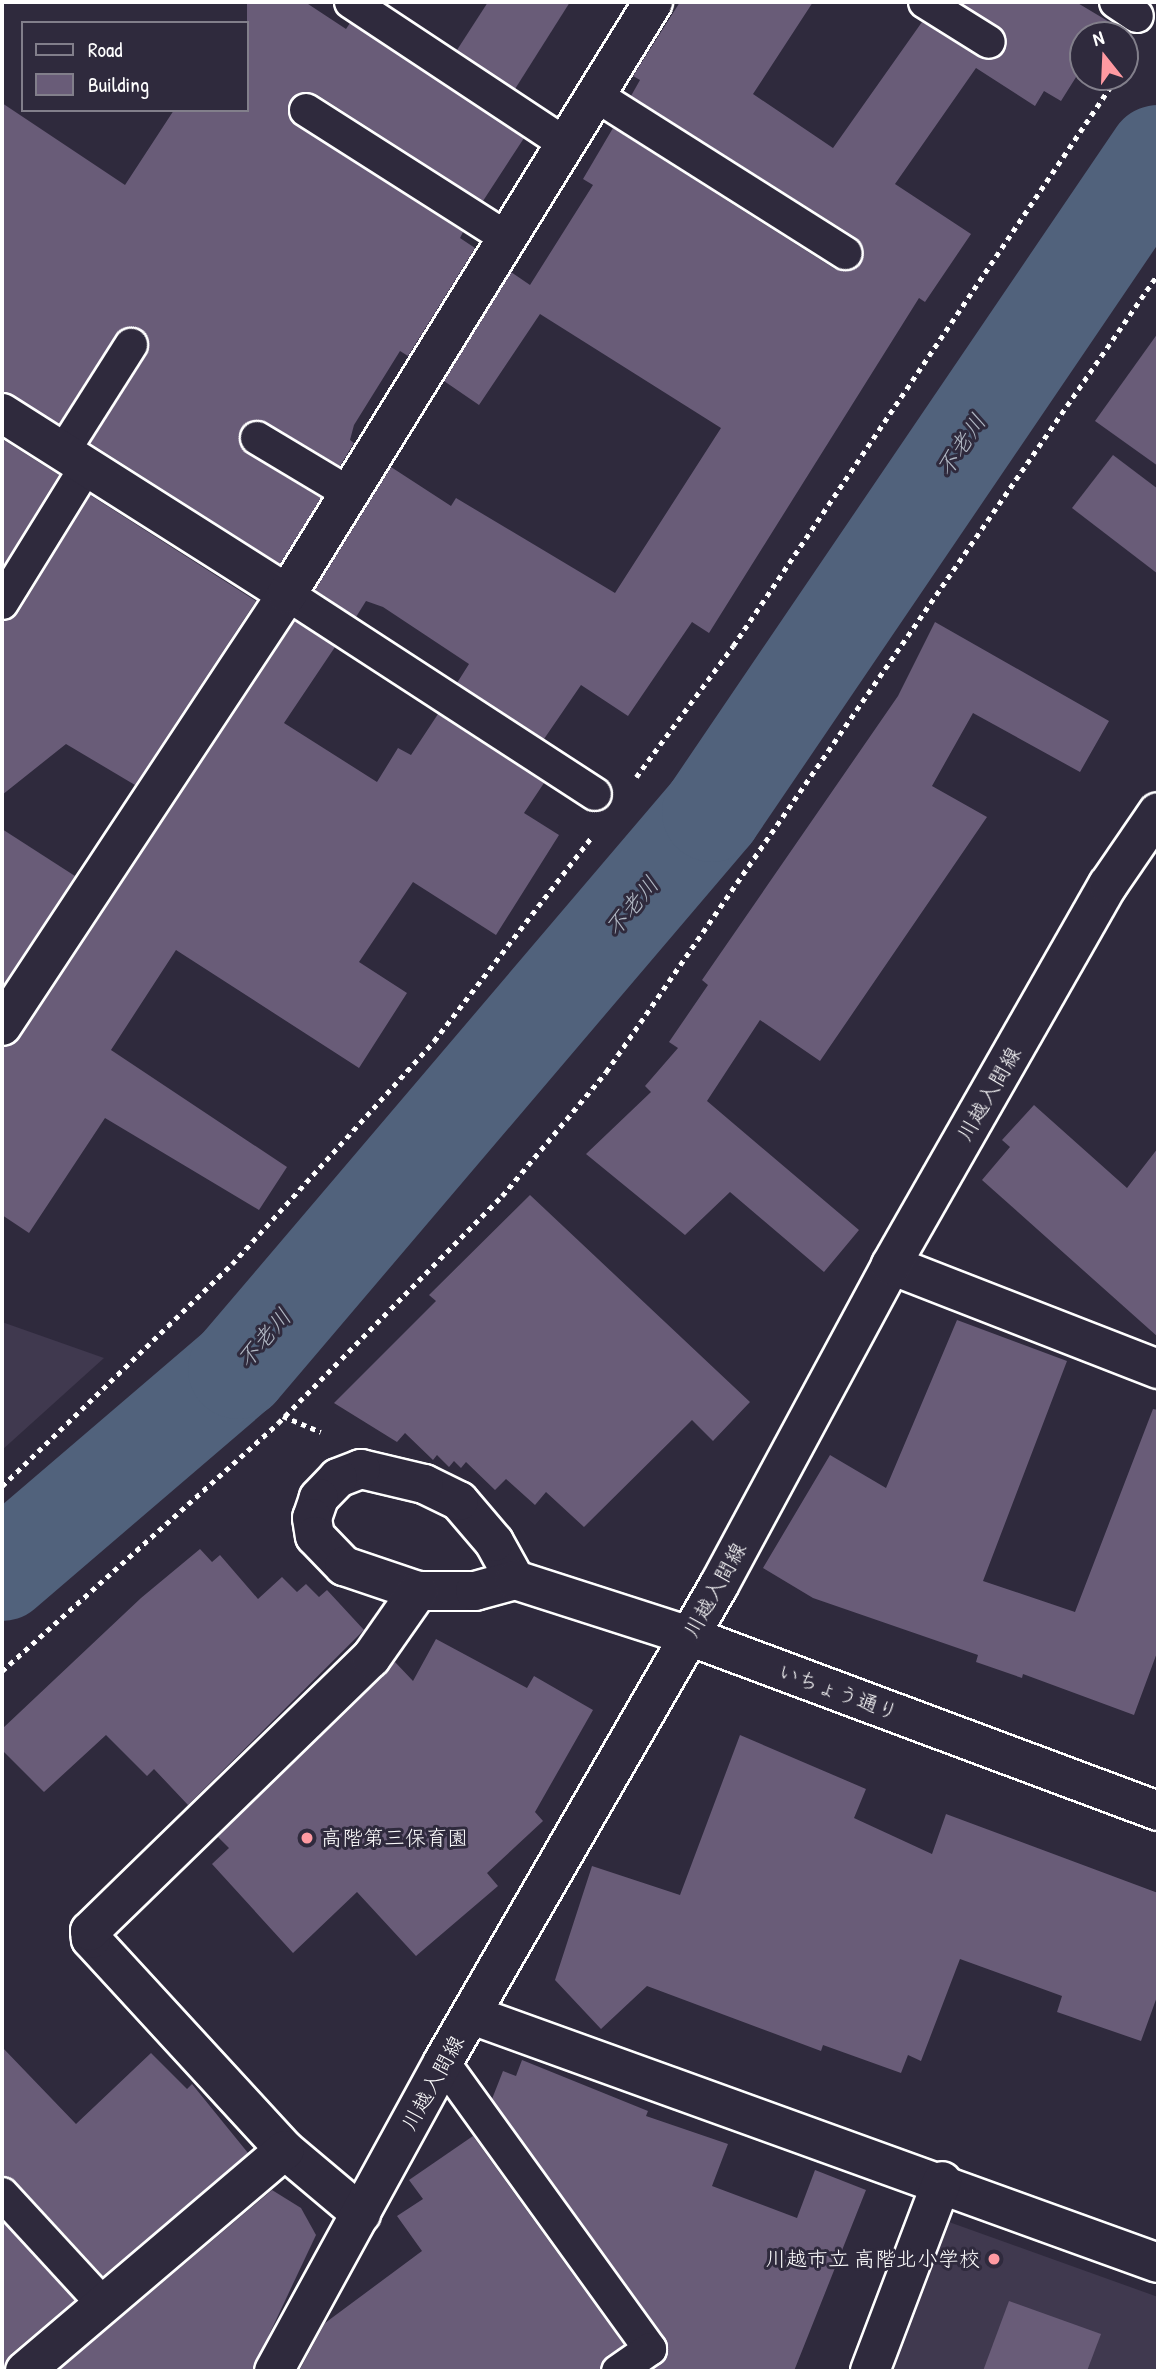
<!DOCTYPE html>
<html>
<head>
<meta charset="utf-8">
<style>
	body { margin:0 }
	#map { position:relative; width:1160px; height:2373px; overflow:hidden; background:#2f2a3d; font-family:"Patrick Hand","Klee One",sans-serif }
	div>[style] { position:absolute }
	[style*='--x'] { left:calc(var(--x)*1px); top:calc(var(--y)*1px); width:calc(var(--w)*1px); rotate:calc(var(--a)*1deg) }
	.built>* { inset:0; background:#40394f }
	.stream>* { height:16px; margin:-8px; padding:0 8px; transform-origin:8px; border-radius:8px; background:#51627c }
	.river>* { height:100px; margin:-50px; padding:0 50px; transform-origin:50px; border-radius:50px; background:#51627c }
	.building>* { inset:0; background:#695c78 }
	.path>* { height:4.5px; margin-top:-2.25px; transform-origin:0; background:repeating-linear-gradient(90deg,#fff 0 5px,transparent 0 10px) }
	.roads { filter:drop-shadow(2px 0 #fff) drop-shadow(-2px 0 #fff) drop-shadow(0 2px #fff) drop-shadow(0 -2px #fff) }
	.lane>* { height:32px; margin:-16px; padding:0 16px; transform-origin:16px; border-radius:16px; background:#2f2a3d }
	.street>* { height:38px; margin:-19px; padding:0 19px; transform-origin:19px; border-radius:19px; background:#2f2a3d }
	.secondary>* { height:38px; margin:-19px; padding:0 19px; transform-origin:19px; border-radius:19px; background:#2f2a3d }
	.primary>* { height:38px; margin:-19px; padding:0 19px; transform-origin:19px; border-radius:19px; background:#2f2a3d }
	.dots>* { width:19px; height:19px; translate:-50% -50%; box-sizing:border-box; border:4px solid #2f2a3d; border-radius:50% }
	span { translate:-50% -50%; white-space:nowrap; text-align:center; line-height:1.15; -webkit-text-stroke:6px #2f2a3d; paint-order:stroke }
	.street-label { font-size:21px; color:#fff }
	.poi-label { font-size:21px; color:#fff }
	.left { translate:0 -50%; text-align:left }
	.right { translate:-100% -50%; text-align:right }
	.water-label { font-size:23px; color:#b1b8c4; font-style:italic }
	.frame { position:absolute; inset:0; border:4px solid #fff; pointer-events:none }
	.legend { position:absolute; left:21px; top:21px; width:228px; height:91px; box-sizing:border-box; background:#2f2a3d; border:2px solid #827f8b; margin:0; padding:9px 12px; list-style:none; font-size:21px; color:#fff }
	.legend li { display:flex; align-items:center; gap:14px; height:35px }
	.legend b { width:35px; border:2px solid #827f8b }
	.north { position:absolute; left:1069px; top:21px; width:70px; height:70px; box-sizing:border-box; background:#2f2a3d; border:2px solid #827f8b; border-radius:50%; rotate:342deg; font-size:19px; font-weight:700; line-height:28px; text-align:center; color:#fff }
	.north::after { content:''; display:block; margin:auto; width:24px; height:32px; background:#ff9aa2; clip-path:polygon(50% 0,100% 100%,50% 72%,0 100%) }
</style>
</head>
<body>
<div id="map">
	<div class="built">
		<div style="clip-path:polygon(2px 1322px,104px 1358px,2px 1450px)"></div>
		<div style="clip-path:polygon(949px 2222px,1158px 2297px,1158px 2371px,892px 2371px)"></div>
	</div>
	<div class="stream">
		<div style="--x:2;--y:1538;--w:81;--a:-25"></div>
	</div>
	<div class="river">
		<div style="--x:2;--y:1571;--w:311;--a:-40.6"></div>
		<div style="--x:238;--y:1369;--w:731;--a:-49.6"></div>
		<div style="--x:712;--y:812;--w:794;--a:-55.83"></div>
	</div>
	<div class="building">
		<div style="clip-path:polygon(247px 2px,305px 2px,346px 29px,350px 23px,524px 138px,483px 201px,316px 94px,298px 93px,290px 101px,289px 118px,296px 125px,463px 232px,460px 238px,475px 248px,408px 356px,400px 351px,354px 425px,350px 440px,354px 443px,340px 466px,266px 422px,257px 420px,242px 428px,239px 438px,247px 453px,321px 498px,280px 564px,90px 443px,147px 354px,148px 337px,140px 329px,123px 328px,116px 335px,59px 424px,2px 391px,2px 103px,125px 185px,174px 110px,247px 110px)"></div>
		<div style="clip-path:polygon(488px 2px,570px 2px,515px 89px,457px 50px)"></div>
		<div style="clip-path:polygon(680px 2px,813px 2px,753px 94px,833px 148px,922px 22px,980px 58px,989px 60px,1004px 52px,1005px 33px,959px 2px,1076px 2px,1111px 23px,1103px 35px,1083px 35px,1083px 66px,1061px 101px,1044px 91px,1035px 106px,976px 68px,895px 184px,971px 234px,925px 302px,919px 298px,709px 633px,692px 622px,628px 716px,581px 685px,544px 739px,457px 683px,469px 664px,383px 607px,366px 601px,356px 617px,315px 590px,391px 467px,451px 506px,456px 498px,615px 593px,721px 428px,540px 314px,479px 405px,444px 381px,511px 272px,530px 285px,593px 185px,583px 179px,613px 128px,835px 269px,853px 270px,861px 262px,862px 245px,855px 237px,631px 96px,640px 80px,633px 76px)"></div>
		<div style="clip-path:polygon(1158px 333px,1158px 466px,1095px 421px)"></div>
		<div style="clip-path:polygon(2px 439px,59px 475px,2px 568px)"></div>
		<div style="clip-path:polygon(1113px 455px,1158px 489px,1158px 574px,1072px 508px)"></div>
		<div style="clip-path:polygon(90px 495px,256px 601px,135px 785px,66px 744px,2px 795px,2px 621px,18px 613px)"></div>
		<div style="clip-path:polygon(295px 621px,335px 647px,284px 723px,377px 782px,398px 748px,411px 755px,438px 714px,544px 783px,524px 813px,559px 835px,496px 935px,413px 882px,359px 962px,407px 993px,359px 1068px,176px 950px,111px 1050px,287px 1167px,259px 1210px,105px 1118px,29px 1233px,2px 1215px,2px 1048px,20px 1038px)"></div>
		<div style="clip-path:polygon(935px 622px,1109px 721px,1080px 772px,973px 713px,932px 786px,987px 817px,820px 1061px,760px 1020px,707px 1101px,859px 1230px,824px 1272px,730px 1192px,685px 1235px,586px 1154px,651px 1092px,645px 1086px,678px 1048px,669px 1042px,708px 985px,702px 980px,898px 696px)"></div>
		<div style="clip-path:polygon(2px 829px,75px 876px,2px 987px)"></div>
		<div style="clip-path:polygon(1034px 1105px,1127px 1188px,1158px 1148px,1158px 1337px,982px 1180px,1010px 1147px,1002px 1140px)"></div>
		<div style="clip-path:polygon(530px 1195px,750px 1402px,713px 1441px,692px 1420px,584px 1527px,546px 1492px,535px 1505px,506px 1479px,495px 1490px,466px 1462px,461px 1468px,454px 1461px,449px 1467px,437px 1455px,433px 1460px,405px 1433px,397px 1442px,334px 1403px,436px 1301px,429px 1295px)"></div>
		<div style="clip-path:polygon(957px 1320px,1067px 1361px,983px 1581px,1075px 1612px,1153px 1409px,1158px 1410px,1158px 1650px,1134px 1715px,1023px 1674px,1022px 1678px,976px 1662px,978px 1655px,813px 1598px,763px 1568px,830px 1455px,886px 1488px)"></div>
		<div style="clip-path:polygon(200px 1549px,212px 1562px,220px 1555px,258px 1599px,282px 1577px,297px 1592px,306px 1584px,319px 1597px,327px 1590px,364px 1630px,188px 1805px,154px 1769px,147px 1776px,106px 1735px,44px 1792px,2px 1750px,2px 1729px,141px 1598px)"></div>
		<div style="clip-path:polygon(436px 1639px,527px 1688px,534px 1676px,593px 1710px,535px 1812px,543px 1821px,487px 1873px,498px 1886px,416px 1956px,357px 1892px,293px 1953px,212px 1864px,229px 1848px,218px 1837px,395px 1662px,413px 1681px)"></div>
		<div style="clip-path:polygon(740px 1735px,866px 1789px,854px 1818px,932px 1854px,946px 1814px,1158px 1893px,1158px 1994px,1141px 2041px,1057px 2012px,1062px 1996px,960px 1959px,921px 2061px,908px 2055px,901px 2073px,823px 2045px,821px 2051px,647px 1986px,601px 2029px,555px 1980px,592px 1866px,680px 1895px)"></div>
		<div style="clip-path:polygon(2px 2047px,76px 2124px,151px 2053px,187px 2089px,192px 2084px,248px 2153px,103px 2276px,16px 2182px,2px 2176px)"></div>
		<div style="clip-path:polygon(522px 2060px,648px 2111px,646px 2116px,728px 2144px,712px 2186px,797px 2218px,815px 2170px,866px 2190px,794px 2371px,650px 2371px,667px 2356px,665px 2338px,492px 2099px,503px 2071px,516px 2076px)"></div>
		<div style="clip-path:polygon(473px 2136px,624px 2345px,607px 2356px,600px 2371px,299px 2371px,325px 2323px,422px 2251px,397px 2216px,423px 2199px,409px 2180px)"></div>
		<div style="clip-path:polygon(272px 2190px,301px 2208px,316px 2235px,252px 2371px,58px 2371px)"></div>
		<div style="clip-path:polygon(2px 2221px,75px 2300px,11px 2354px,4px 2371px)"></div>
		<div style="clip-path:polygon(1009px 2301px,1101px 2334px,1087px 2371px,983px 2371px)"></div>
	</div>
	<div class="path">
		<div style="--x:636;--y:777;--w:163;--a:-53.5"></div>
		<div style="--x:733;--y:646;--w:686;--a:-55.99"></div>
		<div style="--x:283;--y:1416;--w:41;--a:22.8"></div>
		<div style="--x:2;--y:1486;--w:320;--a:-44"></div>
		<div style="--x:232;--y:1264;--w:301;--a:-47.8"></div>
		<div style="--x:434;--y:1041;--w:257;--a:-52.3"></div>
		<div style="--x:2;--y:1671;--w:371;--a:-41.9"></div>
		<div style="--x:278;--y:1423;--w:319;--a:-45.4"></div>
		<div style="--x:502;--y:1196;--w:162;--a:-50"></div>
		<div style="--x:606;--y:1072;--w:970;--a:-55.33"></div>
	</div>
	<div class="roads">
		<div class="lane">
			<div style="--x:351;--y:2;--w:259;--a:33.5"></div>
			<div style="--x:925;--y:2;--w:75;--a:32"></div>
			<div style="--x:1116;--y:2;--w:25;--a:34"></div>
			<div style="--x:597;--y:96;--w:294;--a:32.3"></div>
			<div style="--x:306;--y:110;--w:238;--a:32.5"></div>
			<div style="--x:257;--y:438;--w:107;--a:30.9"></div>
			<div style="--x:63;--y:452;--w:127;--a:-57.6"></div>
			<div style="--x:287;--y:594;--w:367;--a:33"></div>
			<div style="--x:2;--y:603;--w:160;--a:-58.3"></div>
			<div style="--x:443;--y:2062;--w:354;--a:54.2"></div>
			<div style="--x:650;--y:2349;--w:39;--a:145"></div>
			<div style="--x:2;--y:2194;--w:151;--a:47.4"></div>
		</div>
		<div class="street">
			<div style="--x:2;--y:413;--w:338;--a:32.4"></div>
			<div style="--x:2;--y:1026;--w:518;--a:-56.59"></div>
			<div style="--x:287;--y:594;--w:696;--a:-58.27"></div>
			<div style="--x:891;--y:1265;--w:287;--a:21.3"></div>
			<div style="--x:515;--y:1580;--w:43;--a:-118.9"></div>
			<div style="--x:494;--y:1542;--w:54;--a:-130.5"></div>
			<div style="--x:459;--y:1501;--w:39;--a:-154"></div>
			<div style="--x:424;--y:1484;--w:65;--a:-166.6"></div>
			<div style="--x:361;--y:1469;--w:25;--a:159"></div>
			<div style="--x:338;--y:1478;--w:28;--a:134"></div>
			<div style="--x:319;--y:1498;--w:21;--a:109"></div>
			<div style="--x:312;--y:1518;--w:18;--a:81"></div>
			<div style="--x:315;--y:1536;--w:42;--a:46"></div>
			<div style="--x:344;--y:1566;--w:78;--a:18.7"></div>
			<div style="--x:418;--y:1591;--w:57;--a:0"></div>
			<div style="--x:475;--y:1591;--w:41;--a:-15.4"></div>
			<div style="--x:515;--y:1580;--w:183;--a:17.8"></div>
			<div style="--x:472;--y:2015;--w:729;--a:19.88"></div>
			<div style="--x:361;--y:2214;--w:99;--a:-139.9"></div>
			<div style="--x:285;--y:2150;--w:287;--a:-132.6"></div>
			<div style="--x:91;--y:1939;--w:8;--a:-97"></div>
			<div style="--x:90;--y:1931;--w:392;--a:-44.2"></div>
			<div style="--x:371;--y:1658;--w:82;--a:-55"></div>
			<div style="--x:25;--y:2371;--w:341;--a:-40.4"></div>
			<div style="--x:870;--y:2371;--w:203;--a:-69.2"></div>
		</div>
		<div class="secondary">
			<div style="--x:689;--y:1636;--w:501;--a:20.46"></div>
		</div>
		<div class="primary">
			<div style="--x:274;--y:2371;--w:352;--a:-61.3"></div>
			<div style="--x:443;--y:2062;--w:551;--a:-59.95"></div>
			<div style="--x:719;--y:1585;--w:363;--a:-61.7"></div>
			<div style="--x:891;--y:1265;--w:438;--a:-60.3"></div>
			<div style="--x:1108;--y:885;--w:88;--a:-55.6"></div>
		</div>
	</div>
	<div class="dots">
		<div style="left:307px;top:1838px;background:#ff9aa2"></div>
		<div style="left:994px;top:2259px;background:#ff9aa2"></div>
	</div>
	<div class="street-label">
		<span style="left:989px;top:1094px;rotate:-60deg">川越入間線</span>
		<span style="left:715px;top:1590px;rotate:-61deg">川越入間線</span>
		<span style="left:838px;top:1692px;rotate:20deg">いちょう通り</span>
		<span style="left:433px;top:2083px;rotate:-61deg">川越入間線</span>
	</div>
	<div class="poi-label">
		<span class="left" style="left:321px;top:1838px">高階第三保育園</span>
		<span class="right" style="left:980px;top:2259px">川越市立 高階北小学校</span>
	</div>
	<div class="water-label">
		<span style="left:961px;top:445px;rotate:-56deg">不老川</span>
		<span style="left:632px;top:906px;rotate:-50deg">不老川</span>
		<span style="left:264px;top:1338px;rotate:-49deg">不老川</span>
	</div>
	<div class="frame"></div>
	<ul class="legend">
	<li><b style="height:9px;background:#2f2a3d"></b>Road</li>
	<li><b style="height:19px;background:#695c78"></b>Building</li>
	</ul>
	<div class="north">N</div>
</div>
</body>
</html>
